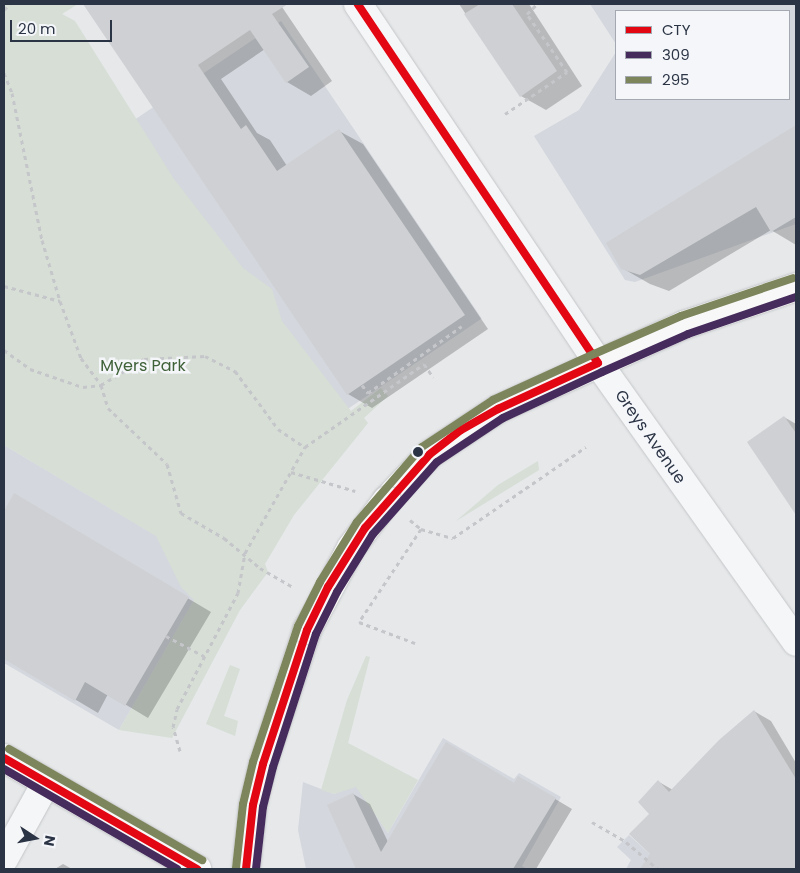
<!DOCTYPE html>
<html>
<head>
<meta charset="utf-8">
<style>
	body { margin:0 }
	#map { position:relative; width:800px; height:873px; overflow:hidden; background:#e6e8ea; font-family:Poppins,sans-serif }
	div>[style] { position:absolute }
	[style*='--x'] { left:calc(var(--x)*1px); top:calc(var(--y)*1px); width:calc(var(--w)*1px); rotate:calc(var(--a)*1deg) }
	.built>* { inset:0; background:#d4d7dd; transform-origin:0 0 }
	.green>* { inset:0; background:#d6ded6 }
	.shadow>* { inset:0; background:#0003 }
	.building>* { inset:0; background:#ced0d3 }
	.path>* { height:3px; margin-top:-1.5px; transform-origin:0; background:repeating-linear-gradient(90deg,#c5c6ca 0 4px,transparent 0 8px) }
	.roads { filter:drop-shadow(0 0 1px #c4c6c8) drop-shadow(0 0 1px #c4c6c8) }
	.minor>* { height:28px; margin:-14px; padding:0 14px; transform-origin:14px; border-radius:14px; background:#f5f6f7 }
	.tertiary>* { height:28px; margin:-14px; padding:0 14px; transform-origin:14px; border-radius:14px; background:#f5f6f7 }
	.secondary>* { height:28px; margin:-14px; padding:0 14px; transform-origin:14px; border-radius:14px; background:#f8f8f8 }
	.bridges { filter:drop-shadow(0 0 1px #c4c6c8) drop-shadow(0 0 1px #c4c6c8) }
	.secondary-bridge>* { height:28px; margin:-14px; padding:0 14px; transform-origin:14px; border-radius:14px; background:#f8f8f8 }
	.bus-1>* { height:8px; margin:-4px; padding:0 4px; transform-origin:4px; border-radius:4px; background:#e30613 }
	.bus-2>* { height:8px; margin:-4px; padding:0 4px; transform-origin:4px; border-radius:4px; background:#462c5c }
	.bus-3>* { height:8px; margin:-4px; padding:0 4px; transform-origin:4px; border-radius:4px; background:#7c855c }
	.dots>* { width:14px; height:14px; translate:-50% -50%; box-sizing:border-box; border:2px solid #f4f6f9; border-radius:50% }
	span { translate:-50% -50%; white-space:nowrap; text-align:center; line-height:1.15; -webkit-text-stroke:5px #f4f6f9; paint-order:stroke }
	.park-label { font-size:16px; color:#3f6138 }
	.street-label { font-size:16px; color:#2b3445 }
	.frame { position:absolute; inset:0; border:5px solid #2b3445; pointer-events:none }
	.legend { position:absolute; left:615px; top:10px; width:175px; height:90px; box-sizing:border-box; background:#f4f6f9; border:1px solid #a4a8b1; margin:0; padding:6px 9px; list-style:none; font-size:15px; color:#2b3445 }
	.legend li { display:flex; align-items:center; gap:10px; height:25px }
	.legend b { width:25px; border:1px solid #a4a8b1 }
	.north { position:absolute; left:10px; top:813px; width:50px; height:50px; -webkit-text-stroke:4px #f4f6f9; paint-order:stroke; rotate:101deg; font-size:14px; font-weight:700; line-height:20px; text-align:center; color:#2b3445 }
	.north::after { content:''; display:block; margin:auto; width:18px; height:22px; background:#2b3445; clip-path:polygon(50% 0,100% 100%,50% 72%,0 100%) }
	.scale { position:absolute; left:10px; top:20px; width:102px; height:22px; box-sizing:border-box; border:2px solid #2b3445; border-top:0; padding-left:6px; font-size:15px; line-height:18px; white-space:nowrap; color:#2b3445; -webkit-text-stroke:4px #f4f6f9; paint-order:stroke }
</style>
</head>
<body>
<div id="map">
	<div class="built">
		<i style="clip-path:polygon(590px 4px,796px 4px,796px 224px,635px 282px,625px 280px,534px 136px,579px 110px,616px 52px,616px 99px,789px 99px,789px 11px,616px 11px,616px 44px)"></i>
		<i style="left:281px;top:21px;width:359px;height:181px;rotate:56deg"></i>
		<i style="clip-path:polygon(4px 445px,212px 569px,119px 730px,4px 663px)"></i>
		<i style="clip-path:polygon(443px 738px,514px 779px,519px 773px,561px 797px,522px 866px,527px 869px,306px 869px,298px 830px,303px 782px,334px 794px,356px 786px,388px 833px)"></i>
		<i style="clip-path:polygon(629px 835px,666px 869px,626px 869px,631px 860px,617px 847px)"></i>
	</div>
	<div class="green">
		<i style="clip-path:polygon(4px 4px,78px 4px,62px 14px,75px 21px,174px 179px,243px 268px,272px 289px,282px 321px,351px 411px,381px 388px,388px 396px,364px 418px,368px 423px,294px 515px,265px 564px,268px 572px,240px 610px,172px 738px,119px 730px,194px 600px,181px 587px,156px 536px,4px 445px)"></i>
		<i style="clip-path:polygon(538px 461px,539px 470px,456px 521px,498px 485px)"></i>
		<i style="clip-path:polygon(366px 656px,370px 657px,348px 743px,418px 780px,388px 833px,356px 787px,334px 794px,321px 790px,347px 700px)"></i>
		<i style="clip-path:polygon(230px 665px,240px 669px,224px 716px,238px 721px,235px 736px,206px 724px)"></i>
	</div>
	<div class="shadow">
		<i style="clip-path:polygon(101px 4px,280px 4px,332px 81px,311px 96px,287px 82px,265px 49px,221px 79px,257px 133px,270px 140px,287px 166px,339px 131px,363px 144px,488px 329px,372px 408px,348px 394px,90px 11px)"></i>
		<i style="clip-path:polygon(459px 4px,529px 4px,582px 86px,546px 110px,521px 96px)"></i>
		<i style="clip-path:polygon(796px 126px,796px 245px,771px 230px,669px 291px,650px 284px,622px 268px,607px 243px)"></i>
		<i style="clip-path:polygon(784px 417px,796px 424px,796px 513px,749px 442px)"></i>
		<i style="clip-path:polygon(14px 495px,211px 612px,148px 718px,108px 694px,98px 713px,4px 657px,4px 513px)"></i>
		<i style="clip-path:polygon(754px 711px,771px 721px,796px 763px,796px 869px,642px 869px,651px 854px,651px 814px,659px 782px,673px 790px)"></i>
		<i style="clip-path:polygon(515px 784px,535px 787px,572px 809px,536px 869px,366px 869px,354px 862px,353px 794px,370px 804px,388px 842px)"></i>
		<i style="clip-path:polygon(63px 864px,72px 869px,55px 869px)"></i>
	</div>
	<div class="building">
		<i style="clip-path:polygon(83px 4px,288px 4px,272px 14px,309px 67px,286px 83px,250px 30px,198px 65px,241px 129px,246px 125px,277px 171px,339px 129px,465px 315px,347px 395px)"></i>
		<i style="clip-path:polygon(480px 4px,512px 4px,557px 71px,520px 97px,464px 14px)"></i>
		<i style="clip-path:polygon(796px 125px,796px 217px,771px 232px,756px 207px,640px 275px,621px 269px,606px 243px)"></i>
		<i style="clip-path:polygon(784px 416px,796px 433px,796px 515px,747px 442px)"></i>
		<i style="clip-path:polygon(14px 493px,189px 597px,125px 706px,85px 682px,75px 701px,4px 659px,4px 511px)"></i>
		<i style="clip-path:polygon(754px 710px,796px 779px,796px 869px,640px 869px,650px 854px,629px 834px,649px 814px,638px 802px,658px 780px,669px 792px,719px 740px)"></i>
		<i style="clip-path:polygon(446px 742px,514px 783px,518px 776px,556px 798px,513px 869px,356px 869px,327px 805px,353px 793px,381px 852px)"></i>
	</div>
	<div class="path">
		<i style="--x:4;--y:10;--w:8;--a:-45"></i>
		<i style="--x:4;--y:73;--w:22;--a:68"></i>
		<i style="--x:12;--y:93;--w:150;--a:78.5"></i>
		<i style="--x:42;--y:240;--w:64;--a:73.6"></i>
		<i style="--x:60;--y:301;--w:61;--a:69.8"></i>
		<i style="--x:81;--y:358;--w:34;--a:53"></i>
		<i style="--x:101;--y:385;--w:24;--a:73"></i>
		<i style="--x:108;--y:408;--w:81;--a:43.5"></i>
		<i style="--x:167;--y:464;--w:51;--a:74.1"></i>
		<i style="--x:181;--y:513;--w:50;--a:30.2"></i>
		<i style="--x:224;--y:538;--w:47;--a:39.8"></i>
		<i style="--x:260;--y:568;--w:38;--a:30"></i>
		<i style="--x:505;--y:114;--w:75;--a:-34.1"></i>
		<i style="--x:567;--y:72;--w:70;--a:-124.6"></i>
		<i style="--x:527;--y:14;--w:14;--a:-45"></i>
		<i style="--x:4;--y:286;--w:58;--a:15"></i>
		<i style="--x:4;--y:350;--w:32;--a:36"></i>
		<i style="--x:30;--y:369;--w:56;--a:18.8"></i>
		<i style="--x:83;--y:387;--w:18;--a:-6"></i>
		<i style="--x:101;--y:385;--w:50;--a:-31.2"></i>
		<i style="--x:144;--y:359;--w:61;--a:-2.8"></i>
		<i style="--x:205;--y:356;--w:34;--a:27"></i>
		<i style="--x:235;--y:371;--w:72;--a:53.4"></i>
		<i style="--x:278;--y:429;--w:32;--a:34"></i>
		<i style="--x:305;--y:447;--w:145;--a:-34.9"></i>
		<i style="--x:424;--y:364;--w:16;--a:55"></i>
		<i style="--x:362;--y:385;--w:10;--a:53"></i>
		<i style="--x:368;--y:393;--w:115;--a:-35.5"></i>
		<i style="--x:291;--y:472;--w:67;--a:16.5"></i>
		<i style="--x:410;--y:520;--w:14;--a:39"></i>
		<i style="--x:421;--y:529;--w:112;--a:123.7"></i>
		<i style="--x:359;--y:622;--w:60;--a:20.6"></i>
		<i style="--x:421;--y:529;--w:33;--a:16"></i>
		<i style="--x:453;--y:538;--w:161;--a:-34.4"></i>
		<i style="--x:166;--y:636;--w:43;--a:27.8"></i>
		<i style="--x:180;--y:751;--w:25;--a:-106"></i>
		<i style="--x:173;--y:727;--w:18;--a:-77"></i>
		<i style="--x:177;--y:709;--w:131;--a:-62.3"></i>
		<i style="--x:238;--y:593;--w:41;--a:-80.1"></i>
		<i style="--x:245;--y:553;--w:122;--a:-60.5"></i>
		<i style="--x:592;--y:822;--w:39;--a:30"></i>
		<i style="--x:626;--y:842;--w:42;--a:40.2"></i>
	</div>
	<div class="roads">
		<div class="minor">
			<i style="--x:598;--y:363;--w:342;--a:54.6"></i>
			<i style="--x:4;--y:859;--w:87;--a:-61.1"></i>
		</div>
		<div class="tertiary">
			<i style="--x:358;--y:4;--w:432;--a:56.2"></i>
		</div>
		<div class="secondary">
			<i style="--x:387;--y:500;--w:63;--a:-46.9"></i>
			<i style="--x:430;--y:454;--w:82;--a:-33.5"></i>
			<i style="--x:498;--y:409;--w:204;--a:-24.3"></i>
			<i style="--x:684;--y:325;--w:118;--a:-18.7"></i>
			<i style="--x:4;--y:758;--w:223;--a:29.9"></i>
			<i style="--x:246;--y:869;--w:64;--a:-83.8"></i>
			<i style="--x:253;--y:805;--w:42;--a:-76.3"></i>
			<i style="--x:263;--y:764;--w:141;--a:-71.8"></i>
		</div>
	</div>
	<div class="bridges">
		<div class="secondary-bridge">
			<i style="--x:307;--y:630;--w:93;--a:-61.8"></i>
			<i style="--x:351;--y:548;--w:60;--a:-53.1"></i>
		</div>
	</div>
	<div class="bus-1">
		<i style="--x:4;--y:758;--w:223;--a:29.9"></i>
		<i style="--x:246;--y:869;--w:64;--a:-83.8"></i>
		<i style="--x:253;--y:805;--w:42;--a:-76.3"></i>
		<i style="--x:263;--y:764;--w:141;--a:-71.8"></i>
		<i style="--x:307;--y:630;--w:48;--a:-64"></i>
		<i style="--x:328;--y:587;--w:70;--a:-57.9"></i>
		<i style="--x:365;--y:528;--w:98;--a:-48.7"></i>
		<i style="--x:430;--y:454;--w:39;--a:-38"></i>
		<i style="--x:461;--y:430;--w:43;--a:-29.6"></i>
		<i style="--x:498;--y:409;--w:110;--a:-24.7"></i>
		<i style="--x:598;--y:363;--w:432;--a:-123.8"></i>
	</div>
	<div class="bus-2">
		<i style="--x:4;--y:769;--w:200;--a:30"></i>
		<i style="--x:256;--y:869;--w:62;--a:-83.6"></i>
		<i style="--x:263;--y:807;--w:41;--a:-76"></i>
		<i style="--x:273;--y:767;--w:140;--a:-72.1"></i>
		<i style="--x:316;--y:634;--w:47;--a:-63.4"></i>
		<i style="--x:337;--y:592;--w:68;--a:-58.2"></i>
		<i style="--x:373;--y:534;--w:96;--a:-48.4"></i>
		<i style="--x:437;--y:462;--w:79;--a:-33.7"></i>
		<i style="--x:503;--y:418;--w:109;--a:-24.9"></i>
		<i style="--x:602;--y:372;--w:94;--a:-23.8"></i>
		<i style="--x:688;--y:334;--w:114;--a:-18.9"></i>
	</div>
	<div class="bus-3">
		<i style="--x:9;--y:749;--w:223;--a:29.9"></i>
		<i style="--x:236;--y:868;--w:64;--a:-83.8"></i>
		<i style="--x:243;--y:804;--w:43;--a:-76.6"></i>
		<i style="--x:253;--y:762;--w:143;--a:-71.7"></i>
		<i style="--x:298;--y:626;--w:49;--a:-63.4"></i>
		<i style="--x:320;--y:582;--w:70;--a:-58.3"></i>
		<i style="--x:357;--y:522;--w:99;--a:-49.1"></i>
		<i style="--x:422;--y:447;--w:85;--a:-33.5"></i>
		<i style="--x:493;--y:400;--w:111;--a:-24.5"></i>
		<i style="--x:594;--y:354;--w:95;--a:-23.6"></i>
		<i style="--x:681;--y:316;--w:118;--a:-18.7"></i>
	</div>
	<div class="dots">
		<i style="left:418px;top:452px;background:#2b3445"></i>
	</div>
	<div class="park-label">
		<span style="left:143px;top:366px">Myers Park</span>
	</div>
	<div class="street-label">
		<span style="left:650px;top:437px;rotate:55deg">Greys Avenue</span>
	</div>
	<div class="frame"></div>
	<ul class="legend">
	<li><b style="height:6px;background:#e30613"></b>CTY</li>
	<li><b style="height:6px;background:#462c5c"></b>309</li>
	<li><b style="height:6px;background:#7c855c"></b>295</li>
	</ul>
	<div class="north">N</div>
	<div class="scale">20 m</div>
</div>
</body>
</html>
